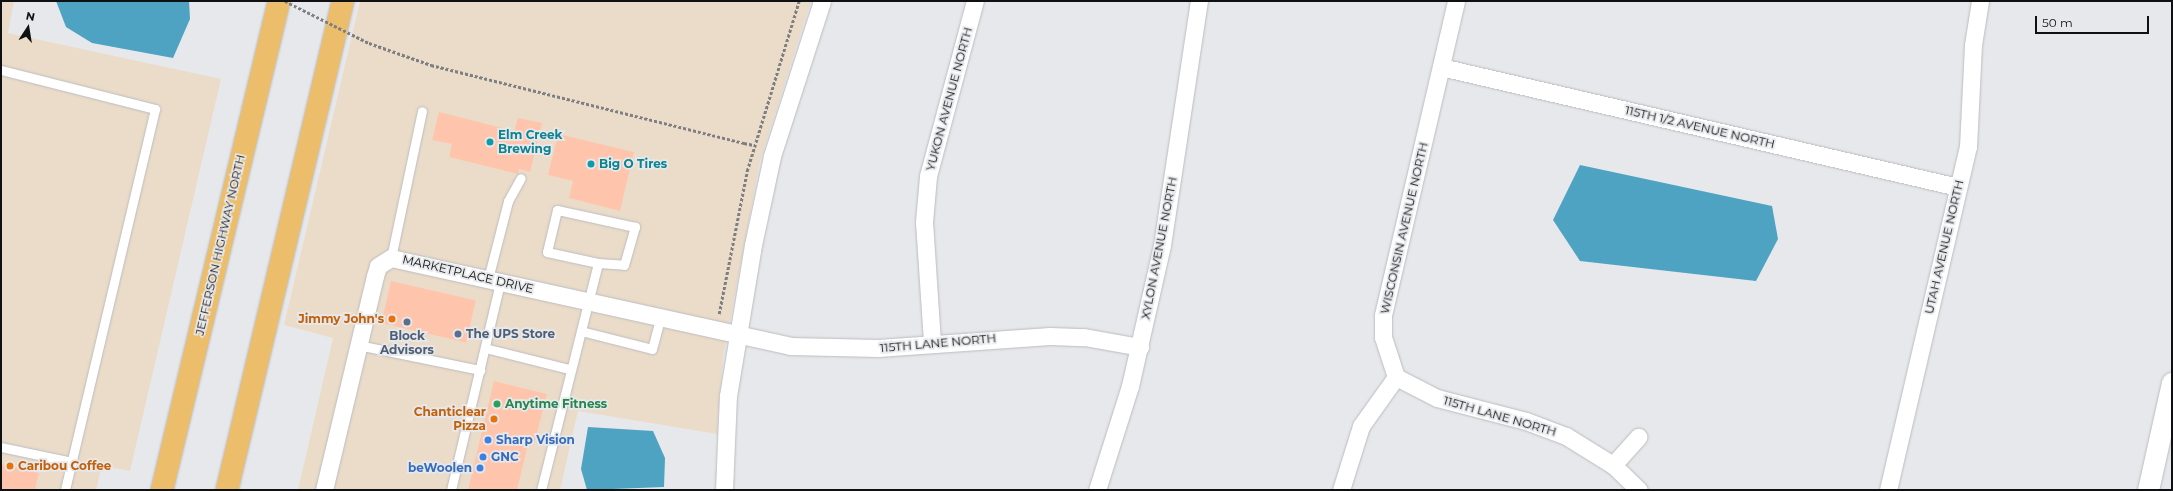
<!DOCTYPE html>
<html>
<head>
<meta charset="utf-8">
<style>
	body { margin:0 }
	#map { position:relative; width:2173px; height:491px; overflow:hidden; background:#e7e8eb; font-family:Montserrat,sans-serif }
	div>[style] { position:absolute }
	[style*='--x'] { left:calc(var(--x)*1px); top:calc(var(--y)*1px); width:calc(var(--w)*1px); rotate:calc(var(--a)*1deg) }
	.commercial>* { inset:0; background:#ebdcc9 }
	.water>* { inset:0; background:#4ea3c2 }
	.building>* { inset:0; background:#ffc5ac; transform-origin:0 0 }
	.path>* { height:2.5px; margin-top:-1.25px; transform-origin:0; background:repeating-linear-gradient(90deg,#7e7f81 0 3px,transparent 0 5px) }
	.roads { filter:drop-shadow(0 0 1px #bbbcbf) drop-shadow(0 0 1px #bbbcbf) }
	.service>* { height:9px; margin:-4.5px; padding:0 4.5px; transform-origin:4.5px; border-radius:4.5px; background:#fff }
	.minor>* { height:17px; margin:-8.5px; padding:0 8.5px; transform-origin:8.5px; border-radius:8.5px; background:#fff }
	.tertiary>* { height:21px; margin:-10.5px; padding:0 10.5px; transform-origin:10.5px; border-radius:10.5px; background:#fff }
	.trunk>* { height:22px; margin:-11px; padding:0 11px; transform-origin:11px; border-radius:11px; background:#ecbe6c }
	.path-bridge>* { height:2.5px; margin-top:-1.25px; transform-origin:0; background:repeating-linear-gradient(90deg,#7e7f81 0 3px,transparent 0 5px) }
	.dots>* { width:11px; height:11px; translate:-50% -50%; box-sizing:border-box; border:2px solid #e7e8eb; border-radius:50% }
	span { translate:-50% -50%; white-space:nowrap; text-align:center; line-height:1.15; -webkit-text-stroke:3.5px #e7e8eb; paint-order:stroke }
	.street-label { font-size:12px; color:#0f1011 }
	.culture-label { font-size:12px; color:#0d838f; font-weight:700 }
	.left { translate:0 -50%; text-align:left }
	.food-label { font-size:12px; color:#c56008; font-weight:700 }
	.right { translate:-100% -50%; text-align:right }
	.service-label { font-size:12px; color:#4e5e75; font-weight:700 }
	.leisure-label { font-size:12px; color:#27864d; font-weight:700 }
	.shop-label { font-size:12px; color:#366cbe; font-weight:700 }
	.frame { position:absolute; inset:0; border:2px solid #0f1011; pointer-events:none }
	.north { position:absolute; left:8px; top:8px; width:40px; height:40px; -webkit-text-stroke:3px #e7e8eb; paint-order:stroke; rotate:12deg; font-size:11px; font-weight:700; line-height:16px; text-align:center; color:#0f1011 }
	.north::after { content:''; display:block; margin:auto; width:14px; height:18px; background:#0f1011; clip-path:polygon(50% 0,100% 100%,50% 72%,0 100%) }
	.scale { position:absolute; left:2035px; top:16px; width:114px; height:18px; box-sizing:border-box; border:2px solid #0f1011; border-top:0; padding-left:5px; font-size:12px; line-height:14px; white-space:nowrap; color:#0f1011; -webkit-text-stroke:3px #e7e8eb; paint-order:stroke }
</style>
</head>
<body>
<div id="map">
	<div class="commercial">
		<i style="clip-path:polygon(1px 1px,14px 1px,8px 33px,221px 79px,130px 471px,102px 466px,96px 490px,1px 490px)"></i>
		<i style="clip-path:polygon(360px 1px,811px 1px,760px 161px,723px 358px,717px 434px,578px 411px,560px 490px,298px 490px,333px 338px,284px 325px)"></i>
	</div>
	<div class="water">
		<i style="clip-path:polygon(56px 1px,189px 1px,190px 19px,173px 58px,92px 43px,66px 27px)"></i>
		<i style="clip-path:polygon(1580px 165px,1772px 206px,1778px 239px,1756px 281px,1580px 261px,1553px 220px)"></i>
		<i style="clip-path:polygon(588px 427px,653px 431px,665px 458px,664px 487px,587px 490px,581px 469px)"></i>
	</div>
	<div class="building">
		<i style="clip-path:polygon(439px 112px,514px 131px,518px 118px,542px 123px,530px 172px,519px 169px,518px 174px,449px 157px,452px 144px,432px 140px)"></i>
		<i style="clip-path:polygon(558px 134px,634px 152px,620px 211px,569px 198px,573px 181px,548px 175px)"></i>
		<i style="left:391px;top:281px;width:87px;height:43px;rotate:13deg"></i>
		<i style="clip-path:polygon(494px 381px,547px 394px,535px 441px,529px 440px,517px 490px,468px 490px)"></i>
		<i style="clip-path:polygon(1px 464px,39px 473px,35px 490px,1px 490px)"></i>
	</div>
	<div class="path">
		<i style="--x:744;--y:143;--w:10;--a:11"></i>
		<i style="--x:719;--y:314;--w:146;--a:-78.9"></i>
		<i style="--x:747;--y:171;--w:178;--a:-73"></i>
	</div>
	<div class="roads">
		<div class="service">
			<i style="--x:1;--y:70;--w:159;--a:14.2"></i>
			<i style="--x:155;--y:109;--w:391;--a:103.3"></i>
			<i style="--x:391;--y:258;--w:150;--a:-78.1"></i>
			<i style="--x:488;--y:279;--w:81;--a:-75.6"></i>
			<i style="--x:508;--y:201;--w:26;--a:-61"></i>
			<i style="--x:581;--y:331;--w:73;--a:14.2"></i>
			<i style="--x:652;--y:349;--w:31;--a:-75"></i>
			<i style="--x:358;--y:345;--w:125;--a:11.6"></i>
			<i style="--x:485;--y:348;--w:87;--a:14"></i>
			<i style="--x:1;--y:447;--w:73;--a:11.9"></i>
			<i style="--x:451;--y:490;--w:214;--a:-76.7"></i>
			<i style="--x:541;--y:490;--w:234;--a:-75.9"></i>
			<i style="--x:598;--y:263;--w:26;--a:4"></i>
			<i style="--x:624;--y:265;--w:40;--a:-74"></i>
			<i style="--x:635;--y:227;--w:80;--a:-167.7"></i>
			<i style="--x:557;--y:210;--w:43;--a:103.4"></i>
			<i style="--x:547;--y:252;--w:52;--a:12.2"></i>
		</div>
		<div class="minor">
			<i style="--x:1441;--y:67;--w:531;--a:13.07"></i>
			<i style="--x:932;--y:342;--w:120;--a:-93.8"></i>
			<i style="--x:924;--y:222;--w:46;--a:-85"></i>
			<i style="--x:928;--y:176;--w:181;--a:-75"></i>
			<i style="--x:1396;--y:377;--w:42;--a:-108"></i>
			<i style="--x:1383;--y:337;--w:22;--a:-90"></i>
			<i style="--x:1383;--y:315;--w:322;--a:-76.9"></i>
			<i style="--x:1396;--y:377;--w:46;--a:27.1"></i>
			<i style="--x:1437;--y:398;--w:92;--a:14.5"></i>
			<i style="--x:1526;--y:421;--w:43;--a:20.6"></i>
			<i style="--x:1566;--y:436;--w:55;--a:31.7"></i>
			<i style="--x:1613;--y:465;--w:36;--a:44"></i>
			<i style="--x:1613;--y:465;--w:38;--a:-48"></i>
			<i style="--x:324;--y:490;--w:220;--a:-76.6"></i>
			<i style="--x:375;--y:276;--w:10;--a:-73"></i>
			<i style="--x:378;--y:266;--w:15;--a:-32"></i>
			<i style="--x:391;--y:258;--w:409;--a:12.4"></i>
			<i style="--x:790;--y:346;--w:88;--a:1.3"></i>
			<i style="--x:878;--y:348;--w:172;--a:-4"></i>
			<i style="--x:1050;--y:336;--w:34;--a:2"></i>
			<i style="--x:1084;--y:337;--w:57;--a:10.1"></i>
			<i style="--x:724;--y:490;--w:94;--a:-87.6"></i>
			<i style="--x:728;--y:396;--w:153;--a:-80.6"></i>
			<i style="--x:753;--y:245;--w:91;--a:-77.9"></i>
			<i style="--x:772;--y:156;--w:163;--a:-72.1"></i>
			<i style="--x:1097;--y:490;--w:109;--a:-72.4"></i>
			<i style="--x:1130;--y:386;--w:145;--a:-77.2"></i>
			<i style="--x:1162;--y:245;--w:247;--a:-81.4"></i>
			<i style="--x:1341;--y:490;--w:67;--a:-72.6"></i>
			<i style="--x:1361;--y:426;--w:60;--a:-54.5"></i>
			<i style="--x:1888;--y:490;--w:352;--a:-76.9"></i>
			<i style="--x:1968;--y:147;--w:102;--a:-87.2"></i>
			<i style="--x:1973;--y:45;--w:45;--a:-81"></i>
		</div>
		<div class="tertiary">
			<i style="--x:2148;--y:490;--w:110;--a:-77.4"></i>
		</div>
		<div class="trunk">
			<i style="--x:162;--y:490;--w:503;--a:-76.54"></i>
			<i style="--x:227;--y:490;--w:503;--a:-76.66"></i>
		</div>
	</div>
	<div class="path-bridge">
		<i style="--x:285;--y:1;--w:94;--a:26.6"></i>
		<i style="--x:369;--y:43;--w:66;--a:19.5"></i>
		<i style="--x:431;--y:65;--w:323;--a:14"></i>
	</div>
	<div class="dots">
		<i style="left:490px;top:142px;background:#0f9aa8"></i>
		<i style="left:591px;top:164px;background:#0f9aa8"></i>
		<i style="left:392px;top:319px;background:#e8710a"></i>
		<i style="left:407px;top:322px;background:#5c6f8a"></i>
		<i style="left:458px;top:334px;background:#5c6f8a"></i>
		<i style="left:497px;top:404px;background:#2e9e5b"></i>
		<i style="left:494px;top:419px;background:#e8710a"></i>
		<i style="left:488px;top:440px;background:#3f7fe0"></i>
		<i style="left:483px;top:457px;background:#3f7fe0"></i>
		<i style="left:10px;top:466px;background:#e8710a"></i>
		<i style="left:480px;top:468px;background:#3f7fe0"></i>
	</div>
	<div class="street-label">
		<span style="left:949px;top:99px;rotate:-75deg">YUKON AVENUE NORTH</span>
		<span style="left:1700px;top:127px;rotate:13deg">115TH 1/2 AVENUE NORTH</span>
		<span style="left:1404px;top:228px;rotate:-77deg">WISCONSIN AVENUE NORTH</span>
		<span style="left:220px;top:245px;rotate:-77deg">JEFFERSON HIGHWAY NORTH</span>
		<span style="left:1944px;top:247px;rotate:-77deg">UTAH AVENUE NORTH</span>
		<span style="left:1159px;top:248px;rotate:-79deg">XYLON AVENUE NORTH</span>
		<span style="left:468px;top:274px;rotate:13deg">MARKETPLACE DRIVE</span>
		<span style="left:938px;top:343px;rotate:-5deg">115TH LANE NORTH</span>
		<span style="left:1500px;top:416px;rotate:16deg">115TH LANE NORTH</span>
	</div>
	<div class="culture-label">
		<span class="left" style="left:498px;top:142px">Elm Creek<br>Brewing</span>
		<span class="left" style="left:599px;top:164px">Big O Tires</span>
	</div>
	<div class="food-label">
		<span class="right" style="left:384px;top:319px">Jimmy John's</span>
		<span class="right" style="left:486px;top:419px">Chanticlear<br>Pizza</span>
		<span class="left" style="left:18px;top:466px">Caribou Coffee</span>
	</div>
	<div class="service-label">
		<span class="left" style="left:466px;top:334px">The UPS Store</span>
		<span style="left:407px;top:343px">Block<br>Advisors</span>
	</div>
	<div class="leisure-label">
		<span class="left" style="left:505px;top:404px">Anytime Fitness</span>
	</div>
	<div class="shop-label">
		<span class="left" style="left:496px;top:440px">Sharp Vision</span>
		<span class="left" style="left:491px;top:457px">GNC</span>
		<span class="right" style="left:472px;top:468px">beWoolen</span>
	</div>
	<div class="frame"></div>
	<div class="north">N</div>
	<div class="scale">50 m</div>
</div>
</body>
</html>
